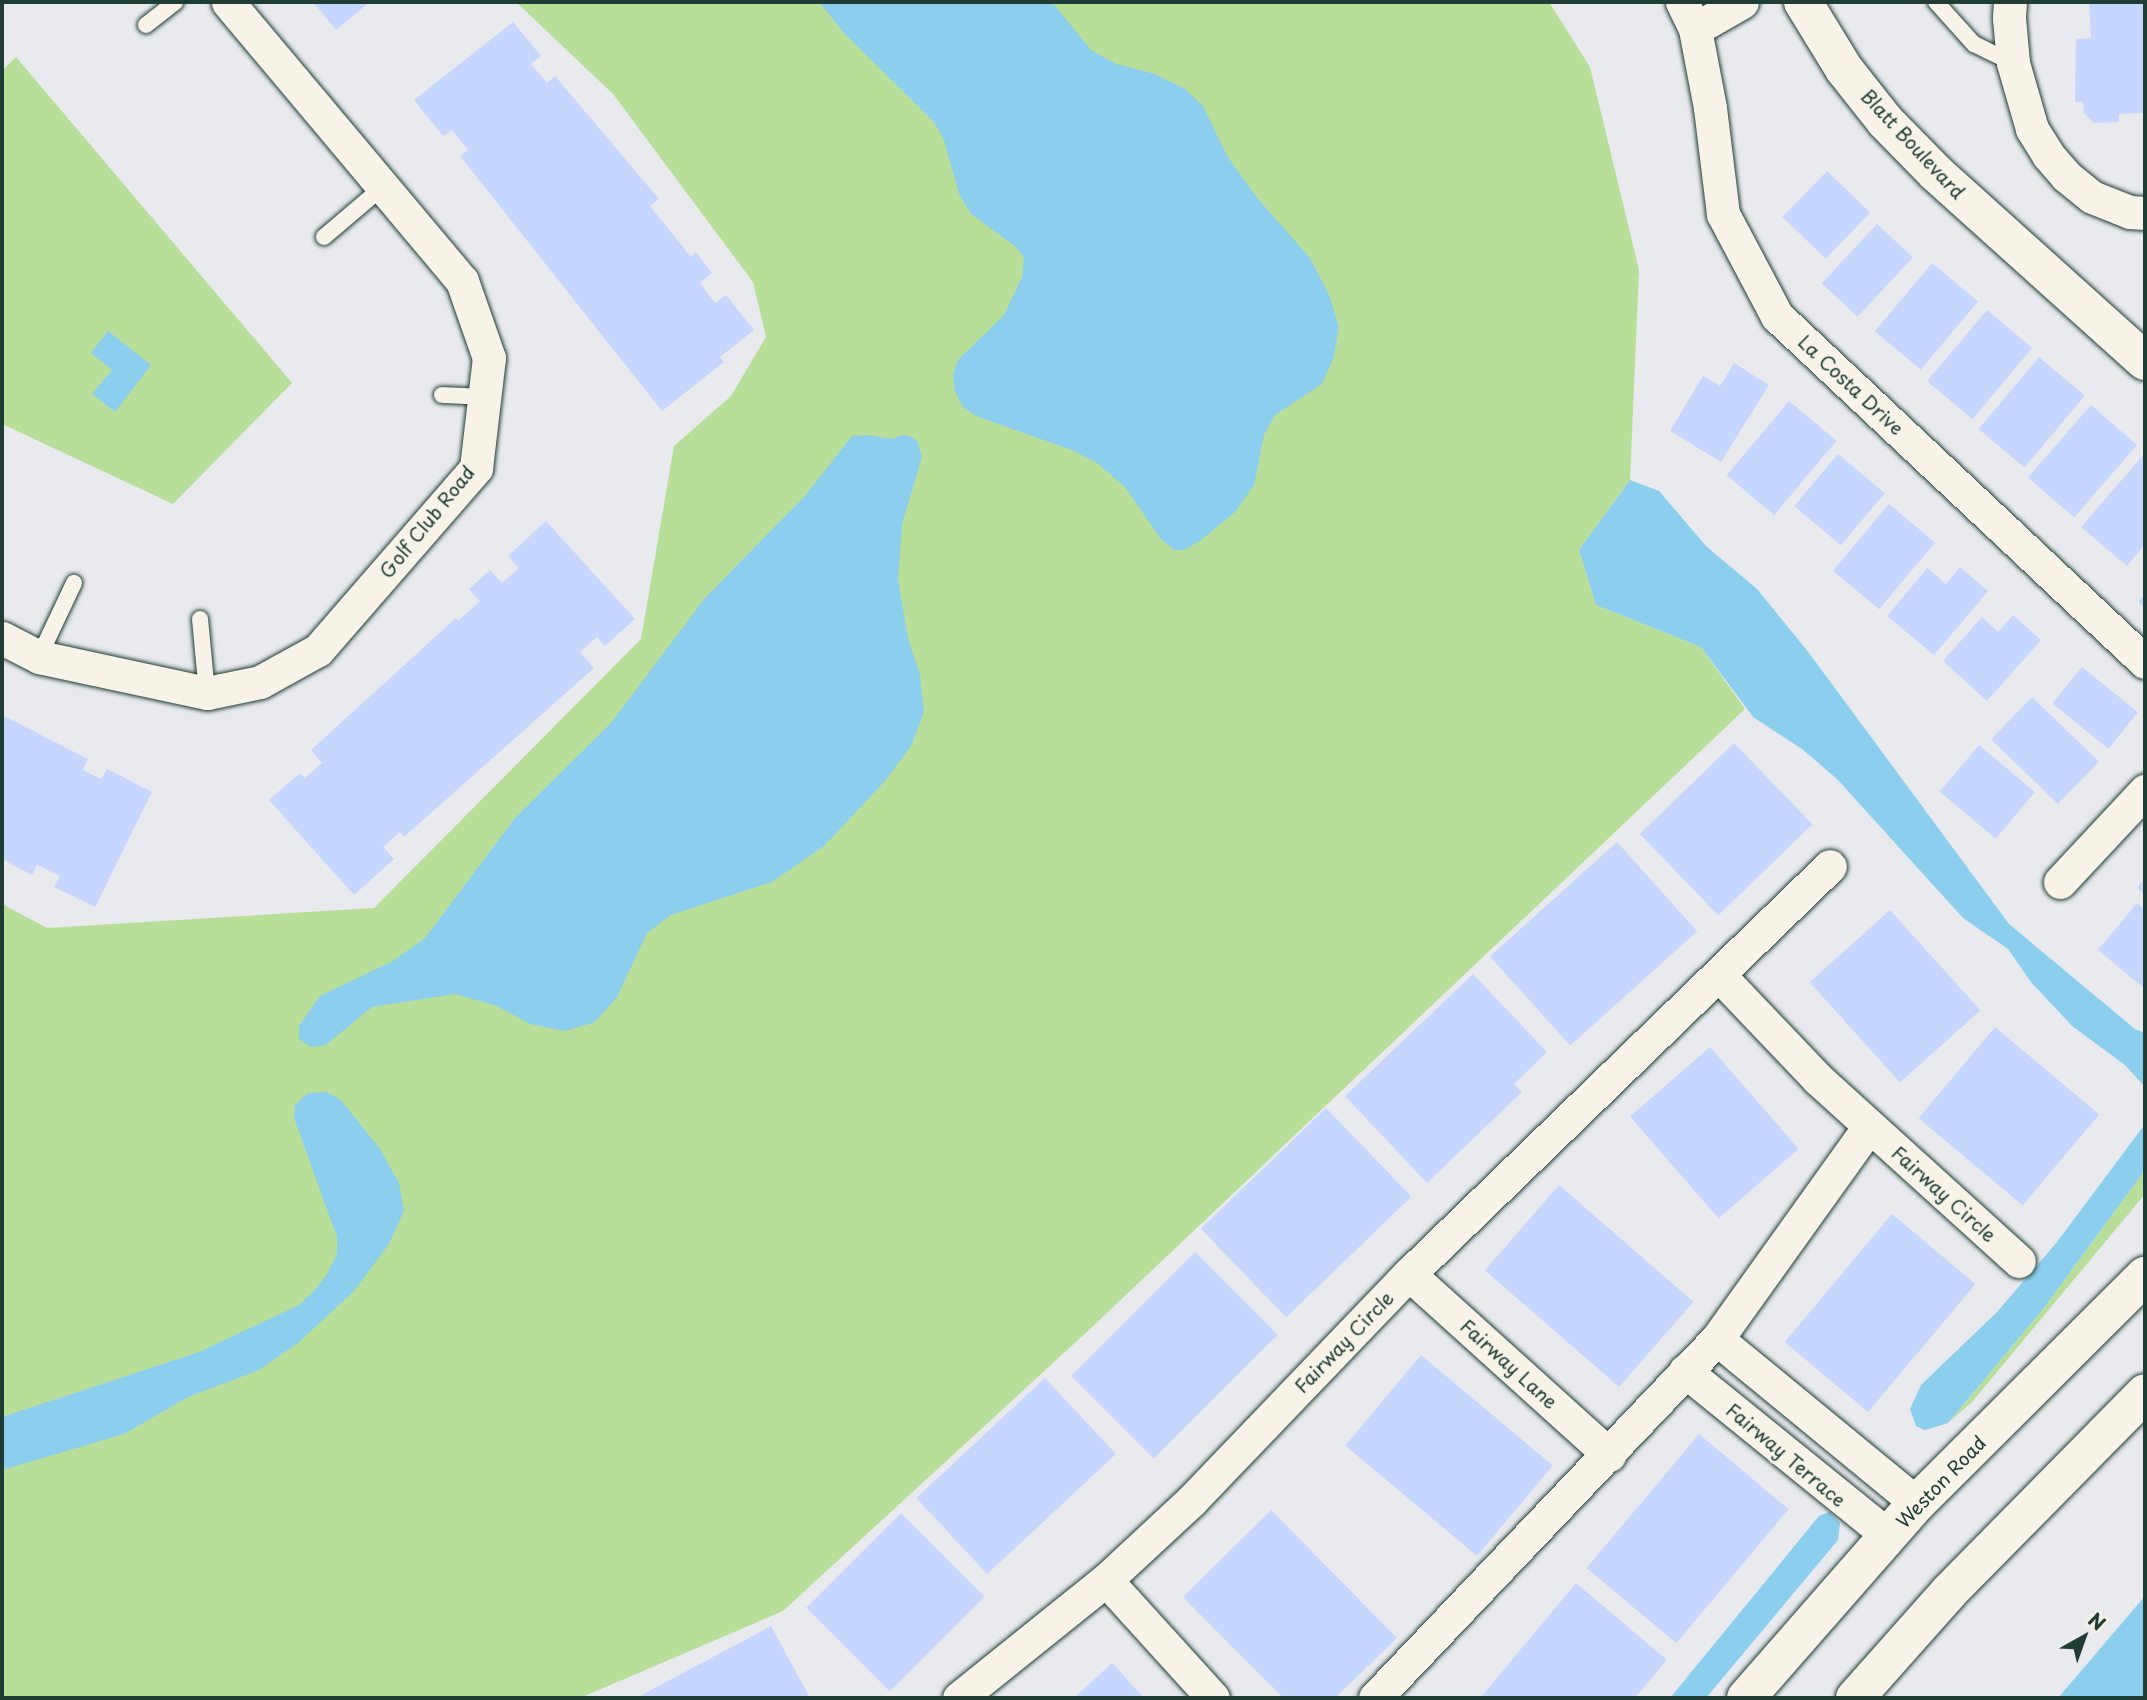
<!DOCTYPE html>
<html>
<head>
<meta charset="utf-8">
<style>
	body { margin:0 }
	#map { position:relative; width:2147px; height:1700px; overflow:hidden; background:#e8eaee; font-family:"Playpen Sans",sans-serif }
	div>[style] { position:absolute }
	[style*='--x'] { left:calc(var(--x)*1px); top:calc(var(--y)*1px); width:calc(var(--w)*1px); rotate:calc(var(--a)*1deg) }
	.green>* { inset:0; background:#b9de99 }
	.water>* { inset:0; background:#8bceed }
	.building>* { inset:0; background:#c6d6fc; transform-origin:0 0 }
	.roads { filter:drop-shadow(0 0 2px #1f3d34) drop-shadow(0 0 2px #1f3d34) }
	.lane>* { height:16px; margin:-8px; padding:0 8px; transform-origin:8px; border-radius:8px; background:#f7f3e8 }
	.street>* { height:33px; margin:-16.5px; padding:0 16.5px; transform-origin:16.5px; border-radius:16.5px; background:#f7f3e8 }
	.secondary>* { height:38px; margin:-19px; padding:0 19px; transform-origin:19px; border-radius:19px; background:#f7f3e8 }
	span { translate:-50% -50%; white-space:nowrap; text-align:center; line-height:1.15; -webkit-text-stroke:6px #f7f3e8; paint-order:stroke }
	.street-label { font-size:19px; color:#1f3d34 }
	.frame { position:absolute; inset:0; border:4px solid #1f3d34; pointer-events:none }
	.north { position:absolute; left:2049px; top:1602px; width:70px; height:70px; -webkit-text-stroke:5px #f7f3e8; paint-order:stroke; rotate:40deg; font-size:19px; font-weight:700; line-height:28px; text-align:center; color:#1f3d34 }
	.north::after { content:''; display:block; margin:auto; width:24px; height:32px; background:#1f3d34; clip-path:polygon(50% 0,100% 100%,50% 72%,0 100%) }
</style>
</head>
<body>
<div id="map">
	<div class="green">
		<i style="clip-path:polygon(516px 2px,1549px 2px,1590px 67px,1639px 270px,1630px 480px,1579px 550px,1596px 605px,1701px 647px,1745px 709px,1090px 1329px,783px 1611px,580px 1698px,2px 1698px,2px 904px,47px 928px,374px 908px,641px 639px,674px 446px,731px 396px,766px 337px,753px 282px,613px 94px)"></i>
		<i style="clip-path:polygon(16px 57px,292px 383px,173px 504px,2px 424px,2px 71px)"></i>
		<i style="clip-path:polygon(2145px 1170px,2145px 1194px,1972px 1402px,1948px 1423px,2043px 1309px)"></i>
	</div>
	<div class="water">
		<i style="clip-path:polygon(819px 2px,1052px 2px,1091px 50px,1116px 64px,1155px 74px,1185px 89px,1203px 106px,1227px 156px,1258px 199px,1310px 258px,1330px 297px,1339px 328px,1333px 359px,1322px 384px,1275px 415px,1264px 435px,1254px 485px,1235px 512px,1200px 541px,1184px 550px,1174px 550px,1160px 538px,1125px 487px,1097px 463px,1072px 450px,976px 416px,963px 407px,955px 392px,953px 375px,958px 360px,1004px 315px,1022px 277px,1024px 258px,1016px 247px,971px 214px,959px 194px,944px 140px,934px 122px,845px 34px)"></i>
		<i style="clip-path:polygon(108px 331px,151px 365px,115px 412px,92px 394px,112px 370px,91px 353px)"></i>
		<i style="clip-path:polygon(867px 435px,893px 439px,902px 435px,910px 436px,917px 441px,922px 457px,902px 524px,898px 580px,908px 638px,920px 675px,924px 712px,911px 746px,885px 781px,824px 846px,772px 882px,671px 915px,647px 933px,617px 997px,595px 1022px,565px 1031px,530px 1024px,497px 1006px,455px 994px,372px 1007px,326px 1045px,311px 1047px,299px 1039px,299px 1026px,320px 996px,393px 961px,425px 938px,515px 818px,611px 723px,705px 598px,804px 497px,852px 436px)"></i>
		<i style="clip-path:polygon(1630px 480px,1659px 491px,1706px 546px,1757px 589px,1809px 653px,2009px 924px,2135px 1029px,2145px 1033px,2145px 1087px,2125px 1065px,2072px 1026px,2031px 982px,2008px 949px,1963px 918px,1837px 779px,1802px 749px,1753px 717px,1701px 647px,1596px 605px,1579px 550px)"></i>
		<i style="clip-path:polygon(327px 1092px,341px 1100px,380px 1149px,399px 1183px,404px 1211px,389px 1244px,354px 1291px,298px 1343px,259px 1370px,188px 1397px,124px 1434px,2px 1470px,2px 1417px,199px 1352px,299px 1305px,314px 1291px,327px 1274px,337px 1254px,337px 1237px,294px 1118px,295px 1105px,308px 1093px)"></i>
		<i style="clip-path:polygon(2145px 1124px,2145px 1170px,2043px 1309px,1948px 1423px,1925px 1430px,1916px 1426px,1910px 1409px,1921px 1385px,1997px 1312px,2057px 1242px)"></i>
		<i style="clip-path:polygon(1829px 1512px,1840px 1523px,1838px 1540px,1706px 1698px,1670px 1698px,1819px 1516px)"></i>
		<i style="clip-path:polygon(2145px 1596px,2145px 1698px,2058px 1698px)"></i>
	</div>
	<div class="building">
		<i style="clip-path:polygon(313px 2px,370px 2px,336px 30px)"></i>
		<i style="clip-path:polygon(2089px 2px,2145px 2px,2145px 113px,2119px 114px,2119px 122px,2094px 123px,2084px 113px,2083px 102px,2075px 102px,2076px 39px,2091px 38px)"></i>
		<i style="clip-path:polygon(513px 22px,541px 56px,531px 64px,547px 83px,555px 76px,659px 199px,650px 206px,691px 257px,696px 252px,712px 273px,700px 283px,715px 303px,726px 295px,754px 330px,720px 357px,724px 362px,662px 411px,460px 156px,468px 150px,452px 130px,443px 136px,414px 100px)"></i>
		<i style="left:1827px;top:171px;width:60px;height:64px;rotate:44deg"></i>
		<i style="left:1877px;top:224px;width:49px;height:81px;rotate:43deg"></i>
		<i style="left:1932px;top:263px;width:60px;height:89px;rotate:40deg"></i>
		<i style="left:1987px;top:310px;width:59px;height:93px;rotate:40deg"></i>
		<i style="left:2039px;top:357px;width:60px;height:94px;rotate:40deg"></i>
		<i style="clip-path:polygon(1734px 363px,1769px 385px,1721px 462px,1670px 431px,1703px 376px,1720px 386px)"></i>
		<i style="left:1789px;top:401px;width:62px;height:97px;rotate:40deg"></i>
		<i style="left:2091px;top:405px;width:61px;height:96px;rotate:41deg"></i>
		<i style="clip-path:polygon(2145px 453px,2145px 544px,2127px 566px,2081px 527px)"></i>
		<i style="left:1838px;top:454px;width:61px;height:68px;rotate:40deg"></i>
		<i style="left:1889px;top:504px;width:60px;height:87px;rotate:40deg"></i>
		<i style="clip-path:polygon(546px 521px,635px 619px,605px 646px,597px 637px,580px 652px,594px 668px,404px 837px,400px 832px,383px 847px,394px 859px,354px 895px,269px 800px,300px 773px,305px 778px,322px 763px,311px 750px,456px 618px,458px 621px,480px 601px,469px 589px,490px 570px,502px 583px,519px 568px,508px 556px)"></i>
		<i style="clip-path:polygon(1960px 567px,1988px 591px,1934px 655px,1887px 616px,1927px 568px,1946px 584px)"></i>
		<i style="clip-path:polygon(2145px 594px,2145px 608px,2138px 602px)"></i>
		<i style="clip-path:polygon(2013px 615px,2041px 640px,1987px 701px,1943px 661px,1982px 617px,1998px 632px)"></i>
		<i style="left:2082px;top:667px;width:72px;height:47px;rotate:39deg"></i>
		<i style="left:2032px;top:697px;width:93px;height:59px;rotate:44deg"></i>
		<i style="clip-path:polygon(2px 715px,88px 759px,83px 770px,101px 779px,107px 769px,152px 792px,95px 907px,54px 887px,60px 876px,37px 865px,32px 875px,2px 859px)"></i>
		<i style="left:1734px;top:743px;width:113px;height:131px;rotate:46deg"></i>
		<i style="left:1979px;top:745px;width:73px;height:61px;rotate:40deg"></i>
		<i style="left:1617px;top:842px;width:120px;height:171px;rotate:48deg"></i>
		<i style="clip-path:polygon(2145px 878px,2145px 895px,2137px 888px)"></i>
		<i style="clip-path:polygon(2137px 903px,2145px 910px,2145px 989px,2098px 950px)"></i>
		<i style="left:1890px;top:910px;width:135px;height:108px;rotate:48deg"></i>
		<i style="clip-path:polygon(1473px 974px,1547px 1052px,1514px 1084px,1522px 1092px,1427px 1183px,1345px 1096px)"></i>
		<i style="left:1995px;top:1027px;width:136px;height:119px;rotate:40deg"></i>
		<i style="left:1710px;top:1047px;width:135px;height:106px;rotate:49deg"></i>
		<i style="left:1326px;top:1108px;width:123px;height:174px;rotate:46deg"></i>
		<i style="left:1559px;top:1185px;width:178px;height:113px;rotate:41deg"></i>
		<i style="left:1892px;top:1214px;width:109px;height:167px;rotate:40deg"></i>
		<i style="left:1195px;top:1252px;width:117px;height:175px;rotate:45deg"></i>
		<i style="left:1421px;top:1355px;width:172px;height:118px;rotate:40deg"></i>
		<i style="left:1045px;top:1378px;width:104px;height:176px;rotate:47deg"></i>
		<i style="left:1699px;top:1434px;width:117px;height:175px;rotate:40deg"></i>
		<i style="clip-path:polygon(1271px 1510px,1397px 1638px,1335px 1698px,1283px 1698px,1183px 1597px)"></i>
		<i style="left:901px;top:1513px;width:118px;height:134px;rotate:45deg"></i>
		<i style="clip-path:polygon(1576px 1583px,1667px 1660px,1635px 1698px,1480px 1698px)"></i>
		<i style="clip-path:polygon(771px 1626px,810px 1698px,636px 1698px)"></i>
		<i style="clip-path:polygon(1112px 1663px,1144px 1698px,1074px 1698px)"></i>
	</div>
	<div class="roads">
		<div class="lane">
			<i style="--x:1936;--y:2;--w:57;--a:47.9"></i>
			<i style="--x:1974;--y:44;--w:43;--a:26"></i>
			<i style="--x:146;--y:25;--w:37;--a:-38"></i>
			<i style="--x:324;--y:237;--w:79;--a:-40.4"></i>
			<i style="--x:442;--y:395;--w:42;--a:2.7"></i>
			<i style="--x:200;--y:619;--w:74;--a:84.6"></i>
			<i style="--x:39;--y:657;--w:82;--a:-64.7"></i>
		</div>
		<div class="street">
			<i style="--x:1682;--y:2;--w:30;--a:64"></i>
			<i style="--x:1695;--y:29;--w:80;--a:79.2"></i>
			<i style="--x:1710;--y:108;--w:107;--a:83"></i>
			<i style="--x:1723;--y:214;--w:115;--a:62.1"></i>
			<i style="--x:1777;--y:316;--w:505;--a:43.24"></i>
			<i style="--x:2010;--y:2;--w:16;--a:94"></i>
			<i style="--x:2009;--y:18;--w:45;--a:84.9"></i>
			<i style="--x:2013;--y:63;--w:69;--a:73.9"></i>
			<i style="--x:2032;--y:129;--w:31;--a:58"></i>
			<i style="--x:2048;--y:155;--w:28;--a:49"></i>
			<i style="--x:2066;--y:176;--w:33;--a:39"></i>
			<i style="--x:2092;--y:197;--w:41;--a:21.5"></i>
			<i style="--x:2130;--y:212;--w:15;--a:4"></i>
			<i style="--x:1695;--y:29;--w:54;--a:-29.9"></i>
			<i style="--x:2;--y:638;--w:42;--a:27.2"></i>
			<i style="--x:39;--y:657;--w:172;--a:12.1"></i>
			<i style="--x:207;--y:693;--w:54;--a:-11.7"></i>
			<i style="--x:260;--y:682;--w:66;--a:-28.9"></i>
			<i style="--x:318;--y:650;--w:241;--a:-49"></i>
			<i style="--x:476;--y:468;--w:111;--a:-83.3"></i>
			<i style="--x:489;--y:358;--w:82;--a:-109.3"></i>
			<i style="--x:462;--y:281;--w:364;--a:-130"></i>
			<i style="--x:2060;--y:882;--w:125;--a:-47"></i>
			<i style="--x:1720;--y:976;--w:142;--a:46.4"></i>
			<i style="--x:1818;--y:1079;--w:271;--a:42.2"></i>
			<i style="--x:1409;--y:1274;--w:270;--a:42.1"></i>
			<i style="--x:1717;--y:1339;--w:259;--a:39.4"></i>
			<i style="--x:1685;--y:1371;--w:262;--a:39"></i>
			<i style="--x:1106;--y:1580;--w:159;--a:47.8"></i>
			<i style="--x:959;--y:1698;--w:189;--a:-38.8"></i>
			<i style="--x:1106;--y:1580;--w:117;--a:-42.9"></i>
			<i style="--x:1192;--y:1500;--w:313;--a:-46.2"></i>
			<i style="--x:1409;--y:1274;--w:586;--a:-44.1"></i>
			<i style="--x:1375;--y:1698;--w:496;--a:-46.4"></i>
			<i style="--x:1717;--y:1339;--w:261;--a:-54.4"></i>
		</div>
		<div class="secondary">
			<i style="--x:1803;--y:2;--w:79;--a:58.5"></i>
			<i style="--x:1844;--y:69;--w:66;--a:51.7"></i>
			<i style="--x:1885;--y:121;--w:73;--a:45.6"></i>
			<i style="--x:1936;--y:173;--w:281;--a:42"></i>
			<i style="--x:1746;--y:1698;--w:259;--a:-48.8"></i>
			<i style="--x:1917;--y:1503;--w:322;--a:-44.9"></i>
			<i style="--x:1855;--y:1698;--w:142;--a:-48.4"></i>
			<i style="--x:1949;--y:1592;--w:279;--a:-45.4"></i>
		</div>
	</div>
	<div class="street-label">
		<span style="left:1913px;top:144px;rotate:47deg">Blatt Boulevard</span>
		<span style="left:1851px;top:385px;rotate:43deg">La Costa Drive</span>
		<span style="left:427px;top:522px;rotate:-51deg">Golf Club Road</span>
		<span style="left:1944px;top:1194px;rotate:42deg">Fairway Circle</span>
		<span style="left:1344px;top:1342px;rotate:-46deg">Fairway Circle</span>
		<span style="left:1509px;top:1364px;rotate:42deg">Fairway Lane</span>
		<span style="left:1786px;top:1455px;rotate:40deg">Fairway Terrace</span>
		<span style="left:1941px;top:1482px;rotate:-46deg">Weston Road</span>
	</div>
	<div class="frame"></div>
	<div class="north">N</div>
</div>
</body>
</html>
